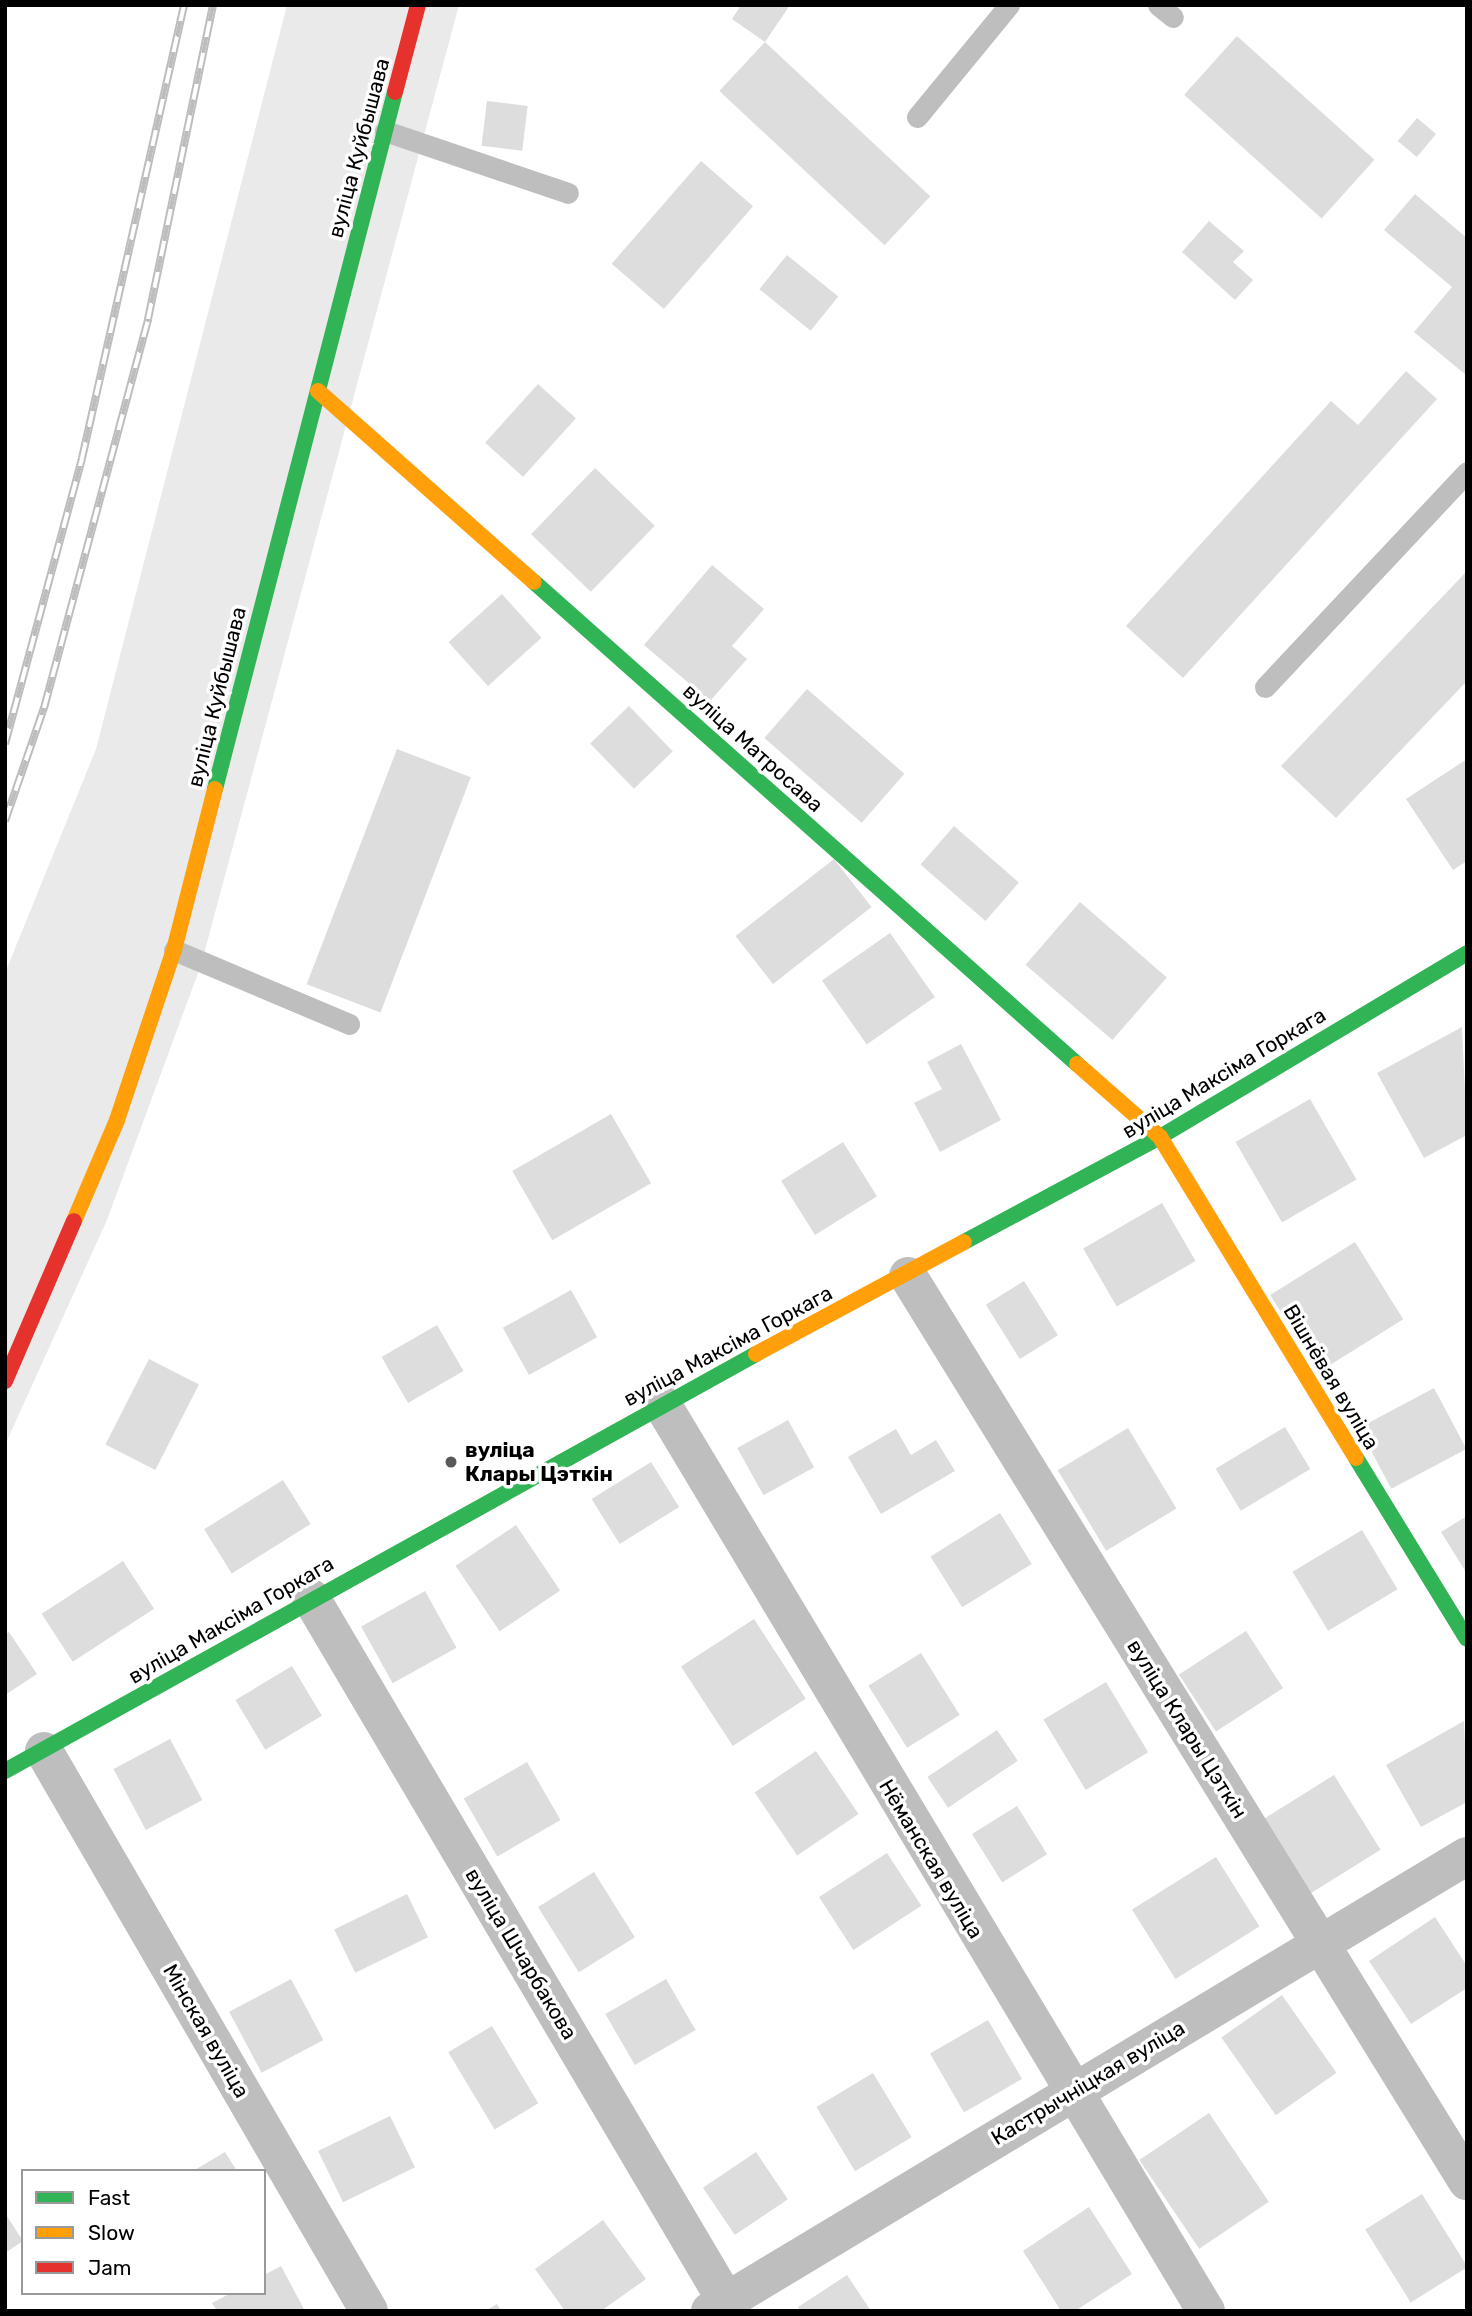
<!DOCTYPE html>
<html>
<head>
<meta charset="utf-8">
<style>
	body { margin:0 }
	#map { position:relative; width:1472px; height:2316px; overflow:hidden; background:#fff; font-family:Rubik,sans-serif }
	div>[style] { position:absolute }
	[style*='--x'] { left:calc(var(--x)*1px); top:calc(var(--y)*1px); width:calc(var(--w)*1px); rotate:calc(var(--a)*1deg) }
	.green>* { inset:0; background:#eaeaea }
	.building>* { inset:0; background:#ddd; transform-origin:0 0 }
	.lane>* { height:21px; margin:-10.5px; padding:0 10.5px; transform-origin:10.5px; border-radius:10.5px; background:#bebebe }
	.street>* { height:38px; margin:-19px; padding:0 19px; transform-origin:19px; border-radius:19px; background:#bebebe }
	.fast>* { height:16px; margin:-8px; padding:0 8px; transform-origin:8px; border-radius:8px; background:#30b455 }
	.slow>* { height:16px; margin:-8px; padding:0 8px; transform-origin:8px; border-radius:8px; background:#ff9f0a }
	.jam>* { height:16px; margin:-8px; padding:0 8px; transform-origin:8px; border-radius:8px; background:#e5322d }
	.rail>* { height:8px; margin-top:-4px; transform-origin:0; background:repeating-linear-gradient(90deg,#fff 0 16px,#bdbdbd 0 32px); box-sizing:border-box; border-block:2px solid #bdbdbd }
	.dots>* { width:19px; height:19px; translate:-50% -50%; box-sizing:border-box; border:4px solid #fff; border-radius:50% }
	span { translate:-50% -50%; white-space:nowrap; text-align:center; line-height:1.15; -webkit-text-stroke:7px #fff; paint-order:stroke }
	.street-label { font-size:21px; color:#000 }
	.poi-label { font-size:21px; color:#000; font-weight:700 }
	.left { translate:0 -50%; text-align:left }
	.frame { position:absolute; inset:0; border:7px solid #000; pointer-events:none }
	.legend { position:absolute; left:21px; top:2169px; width:245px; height:126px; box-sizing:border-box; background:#fff; border:2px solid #999; margin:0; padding:9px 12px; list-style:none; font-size:21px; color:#000 }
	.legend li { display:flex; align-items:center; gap:14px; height:35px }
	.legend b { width:35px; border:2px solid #999 }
</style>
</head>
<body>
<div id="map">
	<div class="green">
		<i style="clip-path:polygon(287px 5px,459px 5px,201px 965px,107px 1220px,5px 1445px,5px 973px,96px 749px)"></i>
	</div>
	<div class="building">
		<i style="clip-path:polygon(741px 5px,790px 5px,765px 42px,732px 19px)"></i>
		<i style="left:1237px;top:36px;width:185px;height:79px;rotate:42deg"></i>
		<i style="left:765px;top:42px;width:226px;height:67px;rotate:43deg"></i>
		<i style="left:487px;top:101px;width:41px;height:45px;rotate:7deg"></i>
		<i style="left:1417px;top:118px;width:25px;height:30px;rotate:40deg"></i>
		<i style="left:701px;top:161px;width:69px;height:136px;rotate:41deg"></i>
		<i style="clip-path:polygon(1415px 194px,1467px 238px,1466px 375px,1414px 332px,1452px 287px,1384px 230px)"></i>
		<i style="clip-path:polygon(1209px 221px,1244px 251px,1233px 262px,1253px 280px,1235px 300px,1182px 252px)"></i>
		<i style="left:787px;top:255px;width:66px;height:44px;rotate:39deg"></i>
		<i style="clip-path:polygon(1406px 371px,1437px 399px,1183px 678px,1126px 626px,1331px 401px,1358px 425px)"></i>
		<i style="left:538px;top:384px;width:51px;height:79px;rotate:42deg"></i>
		<i style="left:595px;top:468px;width:83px;height:92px;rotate:44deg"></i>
		<i style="clip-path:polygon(712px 565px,764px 609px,732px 646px,747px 659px,710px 701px,644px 645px)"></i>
		<i style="clip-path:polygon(1467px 571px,1467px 681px,1336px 818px,1281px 766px)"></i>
		<i style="left:502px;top:594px;width:59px;height:72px;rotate:48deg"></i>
		<i style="left:807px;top:689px;width:129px;height:65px;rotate:41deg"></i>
		<i style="left:629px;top:706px;width:63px;height:54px;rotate:46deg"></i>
		<i style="left:397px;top:749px;width:79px;height:252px;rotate:21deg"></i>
		<i style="clip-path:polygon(1467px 759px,1467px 861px,1453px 870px,1406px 799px)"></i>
		<i style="left:954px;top:826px;width:86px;height:51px;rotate:41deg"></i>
		<i style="left:834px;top:859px;width:61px;height:125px;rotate:52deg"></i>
		<i style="left:1080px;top:902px;width:115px;height:83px;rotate:41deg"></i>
		<i style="left:890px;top:933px;width:78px;height:83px;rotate:55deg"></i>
		<i style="clip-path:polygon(1462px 1027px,1467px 1135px,1424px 1158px,1377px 1073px)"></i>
		<i style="clip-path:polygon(961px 1044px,1001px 1120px,940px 1152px,914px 1103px,942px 1089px,927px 1062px)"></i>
		<i style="left:1310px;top:1099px;width:93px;height:86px;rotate:60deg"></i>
		<i style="left:611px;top:1114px;width:80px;height:114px;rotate:60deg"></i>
		<i style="left:843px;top:1142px;width:64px;height:73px;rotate:58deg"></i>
		<i style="left:1162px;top:1203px;width:67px;height:91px;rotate:60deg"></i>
		<i style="left:1355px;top:1242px;width:91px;height:100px;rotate:58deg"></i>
		<i style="left:1024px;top:1281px;width:64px;height:45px;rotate:58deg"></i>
		<i style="left:571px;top:1290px;width:54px;height:78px;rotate:61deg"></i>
		<i style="left:437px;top:1325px;width:53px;height:64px;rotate:60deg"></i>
		<i style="left:149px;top:1359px;width:56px;height:96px;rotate:27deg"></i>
		<i style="left:1434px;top:1388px;width:69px;height:85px;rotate:62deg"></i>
		<i style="left:788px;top:1420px;width:54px;height:58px;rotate:61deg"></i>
		<i style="left:1285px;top:1427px;width:49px;height:81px;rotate:59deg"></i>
		<i style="left:1128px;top:1428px;width:94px;height:82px;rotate:59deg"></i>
		<i style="clip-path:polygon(896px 1429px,911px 1455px,936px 1440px,955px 1471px,881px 1514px,848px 1457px)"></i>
		<i style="left:651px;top:1462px;width:53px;height:70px;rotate:58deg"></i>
		<i style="left:283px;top:1480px;width:52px;height:93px;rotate:58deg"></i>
		<i style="left:1000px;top:1513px;width:60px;height:82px;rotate:58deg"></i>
		<i style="clip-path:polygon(1467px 1516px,1467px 1574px,1441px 1532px)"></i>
		<i style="left:516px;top:1525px;width:79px;height:73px;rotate:56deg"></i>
		<i style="left:1362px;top:1530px;width:69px;height:81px;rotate:59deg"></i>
		<i style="left:123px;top:1561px;width:57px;height:97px;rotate:57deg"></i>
		<i style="left:425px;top:1591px;width:65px;height:73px;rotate:61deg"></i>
		<i style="left:754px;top:1619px;width:95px;height:87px;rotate:57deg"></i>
		<i style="left:1246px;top:1631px;width:68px;height:80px;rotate:57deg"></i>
		<i style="clip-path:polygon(9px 1632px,37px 1674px,5px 1695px,5px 1634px)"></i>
		<i style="left:921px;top:1653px;width:73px;height:62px;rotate:58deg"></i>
		<i style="left:292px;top:1666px;width:58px;height:66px;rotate:59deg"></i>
		<i style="left:1106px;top:1682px;width:82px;height:73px;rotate:59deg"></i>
		<i style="clip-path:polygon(1464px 1721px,1467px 1802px,1421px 1827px,1386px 1765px)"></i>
		<i style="left:997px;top:1730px;width:37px;height:84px;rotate:56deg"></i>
		<i style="left:170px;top:1739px;width:69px;height:64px;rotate:62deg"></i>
		<i style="left:816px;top:1751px;width:76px;height:74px;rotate:56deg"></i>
		<i style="left:527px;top:1762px;width:67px;height:73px;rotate:60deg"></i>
		<i style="left:1334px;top:1775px;width:88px;height:83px;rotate:58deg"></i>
		<i style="left:1017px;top:1806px;width:57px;height:53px;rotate:58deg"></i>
		<i style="left:887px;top:1853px;width:63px;height:81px;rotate:57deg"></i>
		<i style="left:1216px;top:1857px;width:82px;height:99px;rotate:58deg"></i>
		<i style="left:594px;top:1872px;width:77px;height:66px;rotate:58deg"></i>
		<i style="left:407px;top:1894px;width:48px;height:81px;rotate:64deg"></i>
		<i style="clip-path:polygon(1435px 1917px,1467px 1966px,1467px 1988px,1411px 2024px,1369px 1961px)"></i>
		<i style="left:291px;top:1979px;width:69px;height:70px;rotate:62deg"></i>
		<i style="left:666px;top:1979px;width:59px;height:70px;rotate:60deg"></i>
		<i style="left:1282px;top:1995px;width:95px;height:74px;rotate:55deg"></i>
		<i style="left:988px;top:2020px;width:68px;height:67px;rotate:60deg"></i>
		<i style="left:492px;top:2026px;width:90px;height:51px;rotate:59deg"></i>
		<i style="left:873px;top:2073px;width:75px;height:66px;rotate:59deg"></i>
		<i style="left:1209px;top:2113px;width:107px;height:84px;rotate:56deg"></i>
		<i style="left:390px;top:2116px;width:57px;height:80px;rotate:64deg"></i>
		<i style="clip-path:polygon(225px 2152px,237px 2171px,193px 2171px)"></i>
		<i style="left:756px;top:2152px;width:57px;height:64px;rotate:56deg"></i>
		<i style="left:1422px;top:2194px;width:86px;height:67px;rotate:58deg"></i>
		<i style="clip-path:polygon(1089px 2207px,1132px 2274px,1075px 2311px,1061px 2311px,1023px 2251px)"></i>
		<i style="clip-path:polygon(5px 2213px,23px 2241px,5px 2253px)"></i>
		<i style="clip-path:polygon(603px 2220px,646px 2279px,601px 2311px,565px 2311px,535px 2269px)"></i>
		<i style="clip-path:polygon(281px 2266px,305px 2311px,217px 2311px,212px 2303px,231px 2293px,264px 2293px,264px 2275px)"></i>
		<i style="clip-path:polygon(847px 2275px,871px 2311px,800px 2311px,798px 2307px)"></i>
		<i style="clip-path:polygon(497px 2304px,501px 2311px,485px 2311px)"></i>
	</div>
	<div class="lane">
		<i style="--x:1158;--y:5;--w:19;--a:39"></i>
		<i style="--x:917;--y:117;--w:145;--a:-50.6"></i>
		<i style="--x:385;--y:131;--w:193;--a:18.7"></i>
		<i style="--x:1265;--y:687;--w:295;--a:-46.8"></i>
		<i style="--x:174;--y:950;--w:190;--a:22.9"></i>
	</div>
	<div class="street">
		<i style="--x:908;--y:1276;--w:1064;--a:58.3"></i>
		<i style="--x:662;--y:1404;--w:1058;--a:59.05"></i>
		<i style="--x:311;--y:1598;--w:828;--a:59.44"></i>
		<i style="--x:44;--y:1751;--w:647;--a:59.87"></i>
		<i style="--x:710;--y:2311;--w:883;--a:-31.01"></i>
	</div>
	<div class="fast">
		<i style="--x:534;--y:582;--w:726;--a:41.59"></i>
		<i style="--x:215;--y:789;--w:720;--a:-75.52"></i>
		<i style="--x:964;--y:1242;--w:222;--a:-28.2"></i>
		<i style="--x:1160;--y:1137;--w:358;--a:-30.9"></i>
		<i style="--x:1356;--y:1458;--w:212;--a:58.5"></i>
		<i style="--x:5;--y:1771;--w:859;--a:-29.04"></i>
	</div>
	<div class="slow">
		<i style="--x:318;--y:391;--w:288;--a:41.5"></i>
		<i style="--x:1077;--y:1064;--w:111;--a:41.3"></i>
		<i style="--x:1160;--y:1137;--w:376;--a:58.6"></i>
		<i style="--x:74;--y:1221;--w:110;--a:-66.9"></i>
		<i style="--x:117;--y:1120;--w:179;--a:-71.5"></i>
		<i style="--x:174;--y:950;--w:166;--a:-75.7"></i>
		<i style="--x:756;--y:1354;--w:236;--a:-28.3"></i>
	</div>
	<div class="jam">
		<i style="--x:395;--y:92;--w:90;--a:-75.2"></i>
		<i style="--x:5;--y:1381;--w:174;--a:-66.7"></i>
	</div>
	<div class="rail">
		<i style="--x:5;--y:744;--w:296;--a:-74.9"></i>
		<i style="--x:82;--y:458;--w:464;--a:-77.3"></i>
		<i style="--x:5;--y:821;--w:120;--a:-71"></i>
		<i style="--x:44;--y:708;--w:403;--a:-75"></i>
		<i style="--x:148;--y:319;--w:321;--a:-78.3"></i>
	</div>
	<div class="dots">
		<i style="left:451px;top:1462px;background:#595959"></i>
	</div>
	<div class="street-label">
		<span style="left:359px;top:148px;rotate:-75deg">вуліца Куйбышава</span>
		<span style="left:217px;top:697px;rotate:-76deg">вуліца Куйбышава</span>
		<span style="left:753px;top:748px;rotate:42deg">вуліца Матросава</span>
		<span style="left:1224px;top:1073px;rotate:-31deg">вуліца Максіма Горкага</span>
		<span style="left:728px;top:1346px;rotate:-28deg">вуліца Максіма Горкага</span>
		<span style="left:1331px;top:1377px;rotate:59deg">Вішнёвая вуліца</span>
		<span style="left:231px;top:1620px;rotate:-30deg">вуліца Максіма Горкага</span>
		<span style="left:1187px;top:1729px;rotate:58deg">вуліца Клары Цэткін</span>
		<span style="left:931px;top:1859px;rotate:59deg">Нёманская вуліца</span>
		<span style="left:521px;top:1954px;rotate:59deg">вуліца Шчарбакова</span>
		<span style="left:206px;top:2031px;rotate:60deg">Мінская вуліца</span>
		<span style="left:1088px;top:2083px;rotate:-31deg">Кастрычніцкая вуліца</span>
	</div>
	<div class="poi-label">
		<span class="left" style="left:465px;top:1462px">вуліца<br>Клары Цэткін</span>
	</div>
	<div class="frame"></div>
	<ul class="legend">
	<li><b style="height:9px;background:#30b455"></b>Fast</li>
	<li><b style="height:9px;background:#ff9f0a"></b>Slow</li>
	<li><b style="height:9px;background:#e5322d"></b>Jam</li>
	</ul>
</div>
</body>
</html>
